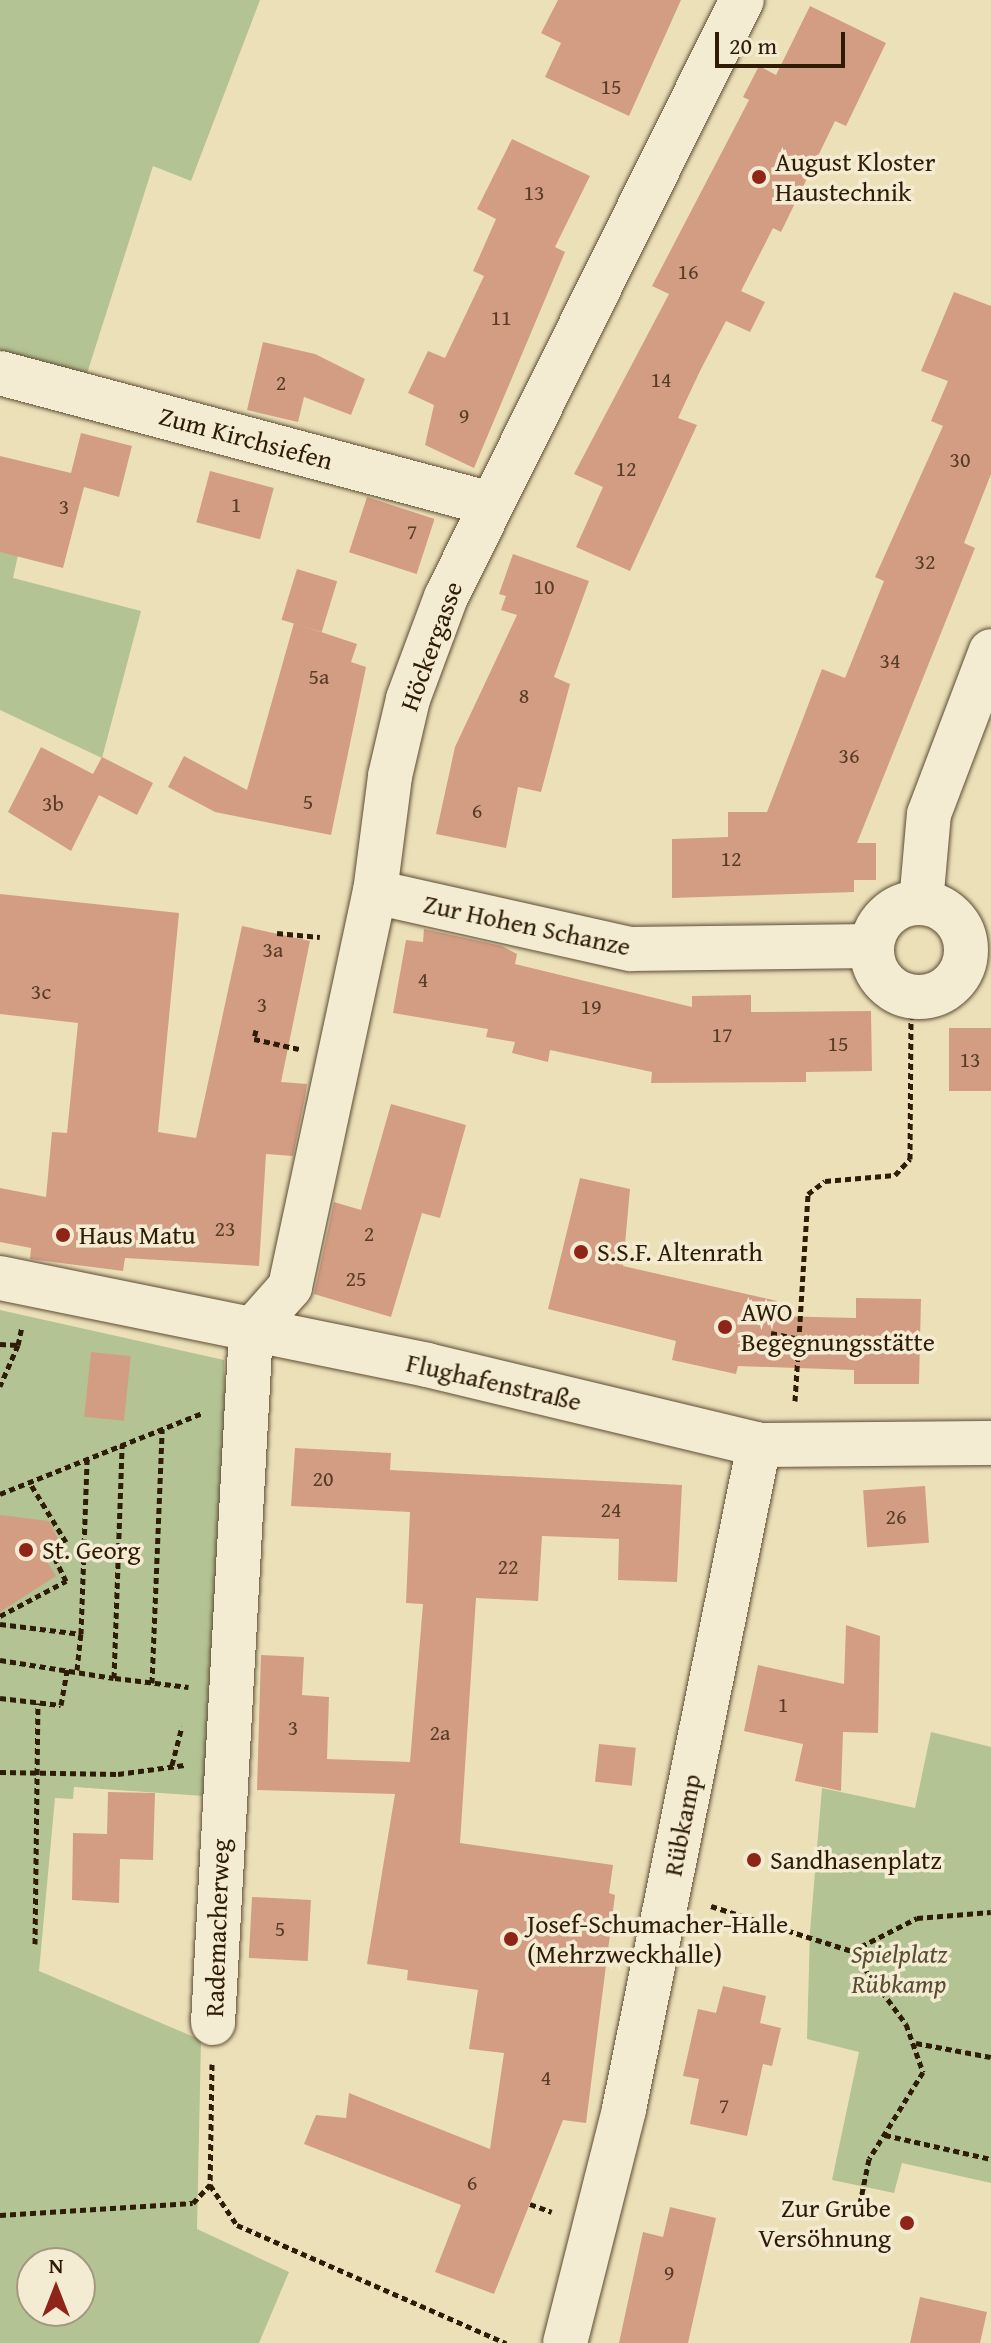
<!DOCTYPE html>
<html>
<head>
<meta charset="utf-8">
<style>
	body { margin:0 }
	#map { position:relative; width:991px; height:2343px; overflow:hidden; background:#ece0b9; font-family:"Gentium Book Plus",serif }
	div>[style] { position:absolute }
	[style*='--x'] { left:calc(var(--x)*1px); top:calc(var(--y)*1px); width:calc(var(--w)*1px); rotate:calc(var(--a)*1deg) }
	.green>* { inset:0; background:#b3c393 }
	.building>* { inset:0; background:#d39d84; transform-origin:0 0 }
	.path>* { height:5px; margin-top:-2.5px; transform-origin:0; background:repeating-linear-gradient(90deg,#2f1c07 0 6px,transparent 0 10px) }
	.roads { filter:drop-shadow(0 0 2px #5e4d34) drop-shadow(0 0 2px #5e4d34) }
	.minor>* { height:44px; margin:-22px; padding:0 22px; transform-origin:22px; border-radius:22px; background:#f3ebd2 }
	.minor>.ring { margin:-22px; padding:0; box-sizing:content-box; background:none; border:44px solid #f3ebd2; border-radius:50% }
	.dots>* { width:22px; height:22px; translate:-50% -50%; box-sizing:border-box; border:4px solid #f3ebd2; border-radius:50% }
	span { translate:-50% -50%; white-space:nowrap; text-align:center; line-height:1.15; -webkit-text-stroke:7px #f3ebd2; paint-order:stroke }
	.number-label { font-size:22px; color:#583c26 }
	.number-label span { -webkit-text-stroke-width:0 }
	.poi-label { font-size:26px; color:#2f1c07 }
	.left { translate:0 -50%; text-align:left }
	.right { translate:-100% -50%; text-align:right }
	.street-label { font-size:26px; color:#2f1c07 }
	.park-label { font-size:26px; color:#574e31; font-style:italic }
	.north { position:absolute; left:16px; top:2247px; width:80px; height:80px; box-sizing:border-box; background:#f3ebd2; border:2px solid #a59881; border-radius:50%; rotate:0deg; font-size:22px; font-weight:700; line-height:32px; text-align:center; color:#2f1c07 }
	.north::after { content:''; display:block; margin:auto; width:28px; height:36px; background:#8f2418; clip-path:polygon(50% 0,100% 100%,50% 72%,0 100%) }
	.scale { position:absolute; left:715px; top:32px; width:130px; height:36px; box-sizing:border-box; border:4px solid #2f1c07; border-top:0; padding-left:10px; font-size:24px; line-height:28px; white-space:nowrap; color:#2f1c07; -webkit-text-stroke:6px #f3ebd2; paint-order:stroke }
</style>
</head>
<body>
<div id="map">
	<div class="green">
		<i style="clip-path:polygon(0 0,260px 0,191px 181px,153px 166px,84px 383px,0 360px)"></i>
		<i style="clip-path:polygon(0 550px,18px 555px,13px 578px,141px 611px,102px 758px,0 710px)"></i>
		<i style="clip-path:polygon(evenodd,0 1310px,224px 1360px,228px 1470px,204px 1796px,74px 1787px,73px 1799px,55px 1798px,39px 1971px,201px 2040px,197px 2229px,289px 2272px,259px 2343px,0 2343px,0 1310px,32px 2263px,80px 2263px,80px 2311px,32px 2311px,32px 2263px)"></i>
		<i style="clip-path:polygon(931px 1732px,991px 1747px,991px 2183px,902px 2163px,894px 2193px,832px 2180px,859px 2052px,807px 2039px,810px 1932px,822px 1788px,915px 1808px)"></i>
	</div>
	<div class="building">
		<i style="clip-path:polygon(558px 0,681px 0,629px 116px,545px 77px,561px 43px,541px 33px)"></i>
		<i style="clip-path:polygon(810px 6px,886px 43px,846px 126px,835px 121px,781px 232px,773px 228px,741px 291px,765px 302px,750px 332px,726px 321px,700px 371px,678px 418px,697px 425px,630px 571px,576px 547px,603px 487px,574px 474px,669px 294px,652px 286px,749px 100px,743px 97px,759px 66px,776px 75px)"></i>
		<i style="clip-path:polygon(512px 139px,590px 176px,555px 247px,565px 252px,474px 468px,425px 445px,434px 405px,408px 393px,428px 351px,445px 358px,484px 276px,473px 271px,496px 219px,477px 209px)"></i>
		<i style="clip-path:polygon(954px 292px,991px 306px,991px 474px,964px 543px,975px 548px,857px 843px,876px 843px,876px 880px,854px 880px,854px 892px,672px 898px,672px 839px,728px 837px,728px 812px,767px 812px,822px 669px,845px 678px,884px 581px,875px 577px,943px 426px,931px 421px,948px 381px,921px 371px)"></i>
		<i style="clip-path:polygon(263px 342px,315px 354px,365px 379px,351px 415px,304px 397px,298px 422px,247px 410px)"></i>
		<i style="clip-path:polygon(81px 433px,132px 446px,119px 497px,84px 487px,63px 568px,0 552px,0 456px,71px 473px)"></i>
		<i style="left:210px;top:471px;width:66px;height:53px;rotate:15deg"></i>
		<i style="left:367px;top:497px;width:71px;height:58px;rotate:18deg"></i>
		<i style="clip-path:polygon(513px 554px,589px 581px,554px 677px,570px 684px,541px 792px,518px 787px,506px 848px,436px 834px,455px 747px,517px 615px,501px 610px,506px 596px,499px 594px)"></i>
		<i style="left:297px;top:569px;width:42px;height:53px;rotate:17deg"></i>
		<i style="clip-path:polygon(294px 623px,357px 644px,351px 662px,366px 667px,331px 835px,215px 812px,168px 787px,184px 756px,247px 790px)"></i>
		<i style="clip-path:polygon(41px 747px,93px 774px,102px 757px,153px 783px,137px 815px,99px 795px,71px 851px,8px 812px)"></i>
		<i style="clip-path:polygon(0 894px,179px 913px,158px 1132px,196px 1138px,242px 926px,310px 941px,281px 1082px,307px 1084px,305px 1097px,293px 1156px,266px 1154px,259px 1266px,125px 1258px,123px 1271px,30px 1259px,31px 1248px,0 1242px,0 1188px,46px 1197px,52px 1132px,67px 1133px,78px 1023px,0 1014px)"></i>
		<i style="clip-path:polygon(424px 929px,502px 946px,517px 954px,515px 964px,692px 1007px,692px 996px,751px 995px,751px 1012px,871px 1011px,872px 1071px,806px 1072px,806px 1082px,651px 1083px,652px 1072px,550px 1050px,548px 1062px,512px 1053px,515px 1042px,486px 1037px,488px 1029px,393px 1013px,406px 940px,423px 942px)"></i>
		<i style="left:991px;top:1028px;width:63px;height:42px;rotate:90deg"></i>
		<i style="clip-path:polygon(391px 1104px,466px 1125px,440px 1218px,422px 1213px,391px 1317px,314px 1294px,334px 1202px,361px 1210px)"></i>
		<i style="clip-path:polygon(580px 1178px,630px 1189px,623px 1266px,777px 1301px,774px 1316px,856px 1318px,856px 1298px,921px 1299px,919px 1384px,854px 1384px,854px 1370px,738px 1366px,736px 1374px,672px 1360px,676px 1341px,548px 1309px)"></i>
		<i style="left:91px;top:1352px;width:40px;height:65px;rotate:6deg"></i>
		<i style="clip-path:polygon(295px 1448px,391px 1453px,390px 1470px,682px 1485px,677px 1582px,618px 1580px,619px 1539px,542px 1536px,538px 1601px,476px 1598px,460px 1843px,613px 1865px,609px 1893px,615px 1895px,586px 2123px,563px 2120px,494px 2294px,435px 2272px,461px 2205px,304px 2144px,316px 2115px,346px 2118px,349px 2093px,490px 2149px,504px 2053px,469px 2049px,478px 1990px,407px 1980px,408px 1970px,367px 1964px,395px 1794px,257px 1790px,261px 1655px,304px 1657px,302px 1695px,329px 1697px,327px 1759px,410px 1762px,423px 1604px,406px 1603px,410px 1512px,291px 1506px)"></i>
		<i style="left:925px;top:1486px;width:57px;height:62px;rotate:86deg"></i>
		<i style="clip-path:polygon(0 1515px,49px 1521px,59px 1541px,46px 1560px,56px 1576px,0 1612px)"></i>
		<i style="clip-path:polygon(846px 1625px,880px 1636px,878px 1733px,843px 1732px,841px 1791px,795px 1781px,803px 1744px,744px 1731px,758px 1665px,844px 1684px)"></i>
		<i style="left:599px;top:1744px;width:37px;height:38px;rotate:6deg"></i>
		<i style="clip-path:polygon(108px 1792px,155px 1793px,153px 1860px,120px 1859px,119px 1903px,72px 1900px,73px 1833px,107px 1834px)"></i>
		<i style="left:252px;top:1897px;width:59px;height:61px;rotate:3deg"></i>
		<i style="clip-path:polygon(723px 1986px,766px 1996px,760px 2023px,781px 2028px,772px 2066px,763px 2064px,747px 2136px,690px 2124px,699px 2079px,683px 2076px,698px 2009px,716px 2013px)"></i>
		<i style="clip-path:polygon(670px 2207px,716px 2218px,688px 2343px,619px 2343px,643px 2232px,663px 2237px)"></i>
		<i style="clip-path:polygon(920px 2297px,987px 2312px,980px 2343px,910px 2343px)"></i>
	</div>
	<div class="path">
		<i style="--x:277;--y:933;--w:43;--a:5.3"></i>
		<i style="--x:256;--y:1030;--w:9;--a:103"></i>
		<i style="--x:254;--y:1039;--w:46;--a:12.5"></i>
		<i style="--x:771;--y:1333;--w:29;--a:12"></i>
		<i style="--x:0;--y:1344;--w:18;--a:3"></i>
		<i style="--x:18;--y:1345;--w:45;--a:113.7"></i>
		<i style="--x:18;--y:1345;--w:19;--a:-78"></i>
		<i style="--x:795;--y:1401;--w:207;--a:-86.4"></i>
		<i style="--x:808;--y:1194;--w:21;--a:-37"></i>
		<i style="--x:825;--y:1181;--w:70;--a:-4.9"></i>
		<i style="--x:895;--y:1175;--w:22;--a:-47"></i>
		<i style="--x:910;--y:1159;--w:163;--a:-89.6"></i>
		<i style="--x:0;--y:1494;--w:219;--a:-21.8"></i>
		<i style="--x:0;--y:1616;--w:75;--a:-27.9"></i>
		<i style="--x:66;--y:1581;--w:25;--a:-116"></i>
		<i style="--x:55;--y:1558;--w:19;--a:-55"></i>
		<i style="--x:66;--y:1542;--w:69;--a:-121.4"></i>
		<i style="--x:0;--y:1624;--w:82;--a:7"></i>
		<i style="--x:81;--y:1634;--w:175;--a:-88"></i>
		<i style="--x:0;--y:1660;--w:115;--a:9"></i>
		<i style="--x:114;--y:1678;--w:233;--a:-88"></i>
		<i style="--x:77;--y:1670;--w:36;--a:-84"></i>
		<i style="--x:115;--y:1678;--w:74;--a:7"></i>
		<i style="--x:152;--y:1683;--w:254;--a:-87.7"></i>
		<i style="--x:0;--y:1698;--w:61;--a:6.5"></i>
		<i style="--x:61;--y:1705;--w:36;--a:-80"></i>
		<i style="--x:172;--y:1765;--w:40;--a:-75.6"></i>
		<i style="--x:0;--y:1772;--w:118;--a:1"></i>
		<i style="--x:118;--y:1774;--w:67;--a:-7.8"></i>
		<i style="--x:711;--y:1906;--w:148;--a:17.7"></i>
		<i style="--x:852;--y:1951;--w:91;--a:53.5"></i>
		<i style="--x:906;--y:2024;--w:51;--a:70.5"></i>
		<i style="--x:923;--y:2072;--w:102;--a:121.8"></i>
		<i style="--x:869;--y:2159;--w:50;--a:101.5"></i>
		<i style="--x:35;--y:1944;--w:241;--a:-89.3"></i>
		<i style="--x:852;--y:1951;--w:73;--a:-26.9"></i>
		<i style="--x:917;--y:1918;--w:74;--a:-4.6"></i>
		<i style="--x:916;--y:2043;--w:76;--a:10.6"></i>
		<i style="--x:212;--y:2064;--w:121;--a:90.9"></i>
		<i style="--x:210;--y:2185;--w:48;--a:56"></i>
		<i style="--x:237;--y:2225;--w:294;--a:23.7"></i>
		<i style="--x:885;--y:2135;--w:109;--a:12.8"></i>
		<i style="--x:530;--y:2204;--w:23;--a:20"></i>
		<i style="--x:0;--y:2215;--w:193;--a:-3.6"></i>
		<i style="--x:193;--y:2203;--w:25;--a:-47"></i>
	</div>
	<div class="roads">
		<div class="minor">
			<i style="--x:0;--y:373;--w:508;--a:14.94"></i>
			<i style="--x:375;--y:892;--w:262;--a:12.6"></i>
			<i style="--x:631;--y:949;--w:240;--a:-0.7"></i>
			<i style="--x:921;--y:903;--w:89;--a:-84.9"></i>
			<i style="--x:929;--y:814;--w:174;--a:-69.2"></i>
			<i class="ring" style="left:872px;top:903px;width:50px;height:50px"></i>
			<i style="--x:0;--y:1278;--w:436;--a:11.5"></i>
			<i style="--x:427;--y:1365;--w:342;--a:13.5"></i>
			<i style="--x:759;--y:1445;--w:232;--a:-0.5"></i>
			<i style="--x:251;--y:1331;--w:59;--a:-48.4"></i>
			<i style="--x:290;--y:1287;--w:404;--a:-77.9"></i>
			<i style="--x:375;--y:892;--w:117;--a:-82.6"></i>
			<i style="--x:390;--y:776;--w:79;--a:-76.8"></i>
			<i style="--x:408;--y:699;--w:109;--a:-69.6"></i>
			<i style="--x:446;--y:597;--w:666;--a:-63.63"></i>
			<i style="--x:213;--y:2023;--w:693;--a:-86.86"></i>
			<i style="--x:565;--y:2343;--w:241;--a:-75.8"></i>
			<i style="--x:624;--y:2109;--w:678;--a:-78.51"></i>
		</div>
	</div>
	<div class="dots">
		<i style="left:759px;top:177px;background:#8f2418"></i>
		<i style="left:63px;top:1235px;background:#8f2418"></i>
		<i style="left:581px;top:1252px;background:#8f2418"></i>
		<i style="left:725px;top:1327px;background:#8f2418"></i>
		<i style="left:26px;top:1550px;background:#8f2418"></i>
		<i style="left:754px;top:1860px;background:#8f2418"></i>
		<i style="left:511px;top:1939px;background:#8f2418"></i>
		<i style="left:907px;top:2223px;background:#8f2418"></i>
	</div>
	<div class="number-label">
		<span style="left:611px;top:87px">15</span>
		<span style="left:534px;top:193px">13</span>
		<span style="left:688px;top:272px">16</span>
		<span style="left:501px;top:318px">11</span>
		<span style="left:661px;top:380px">14</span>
		<span style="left:281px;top:383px">2</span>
		<span style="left:464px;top:416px">9</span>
		<span style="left:960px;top:460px">30</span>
		<span style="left:626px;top:469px">12</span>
		<span style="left:236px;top:505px">1</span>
		<span style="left:64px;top:507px">3</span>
		<span style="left:412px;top:532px">7</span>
		<span style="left:925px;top:562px">32</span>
		<span style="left:544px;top:587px">10</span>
		<span style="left:890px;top:661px">34</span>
		<span style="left:319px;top:677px">5a</span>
		<span style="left:524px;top:696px">8</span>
		<span style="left:849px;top:756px">36</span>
		<span style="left:308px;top:802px">5</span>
		<span style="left:53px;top:804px">3b</span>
		<span style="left:477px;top:811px">6</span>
		<span style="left:731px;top:859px">12</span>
		<span style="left:273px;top:950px">3a</span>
		<span style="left:423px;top:980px">4</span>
		<span style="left:41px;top:992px">3c</span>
		<span style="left:262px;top:1005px">3</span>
		<span style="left:591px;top:1007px">19</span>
		<span style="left:722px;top:1035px">17</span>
		<span style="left:838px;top:1044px">15</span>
		<span style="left:970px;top:1060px">13</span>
		<span style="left:225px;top:1229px">23</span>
		<span style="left:369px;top:1234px">2</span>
		<span style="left:356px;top:1279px">25</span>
		<span style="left:323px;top:1479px">20</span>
		<span style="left:611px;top:1510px">24</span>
		<span style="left:896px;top:1517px">26</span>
		<span style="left:508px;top:1567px">22</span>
		<span style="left:783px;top:1705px">1</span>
		<span style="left:293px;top:1728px">3</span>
		<span style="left:440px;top:1733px">2a</span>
		<span style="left:280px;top:1929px">5</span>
		<span style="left:546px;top:2078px">4</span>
		<span style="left:724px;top:2106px">7</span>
		<span style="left:472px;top:2183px">6</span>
		<span style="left:669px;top:2273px">9</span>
	</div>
	<div class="poi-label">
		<span class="left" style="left:775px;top:177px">August Kloster<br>Haustechnik</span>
		<span class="left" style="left:79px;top:1235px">Haus Matu</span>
		<span class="left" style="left:597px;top:1252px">S.S.F. Altenrath</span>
		<span class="left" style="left:741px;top:1327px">AWO<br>Begegnungsstätte</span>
		<span class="left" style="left:42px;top:1550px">St. Georg</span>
		<span class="left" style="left:770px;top:1860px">Sandhasenplatz</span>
		<span class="left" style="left:527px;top:1939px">Josef-Schumacher-Halle<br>(Mehrzweckhalle)</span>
		<span class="right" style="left:891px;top:2223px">Zur Grube<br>Versöhnung</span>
	</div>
	<div class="street-label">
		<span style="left:246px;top:438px;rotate:15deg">Zum Kirchsiefen</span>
		<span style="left:431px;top:646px;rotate:-70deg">Höckergasse</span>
		<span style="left:527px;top:925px;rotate:12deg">Zur Hohen Schanze</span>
		<span style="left:494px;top:1382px;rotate:13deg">Flughafenstraße</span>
		<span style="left:682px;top:1825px;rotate:-79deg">Rübkamp</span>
		<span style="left:217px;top:1928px;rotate:-88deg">Rademacherweg</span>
	</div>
	<div class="park-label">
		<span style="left:899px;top:1969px">Spielplatz<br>Rübkamp</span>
	</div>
	<div class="north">N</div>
	<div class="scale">20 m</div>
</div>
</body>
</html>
